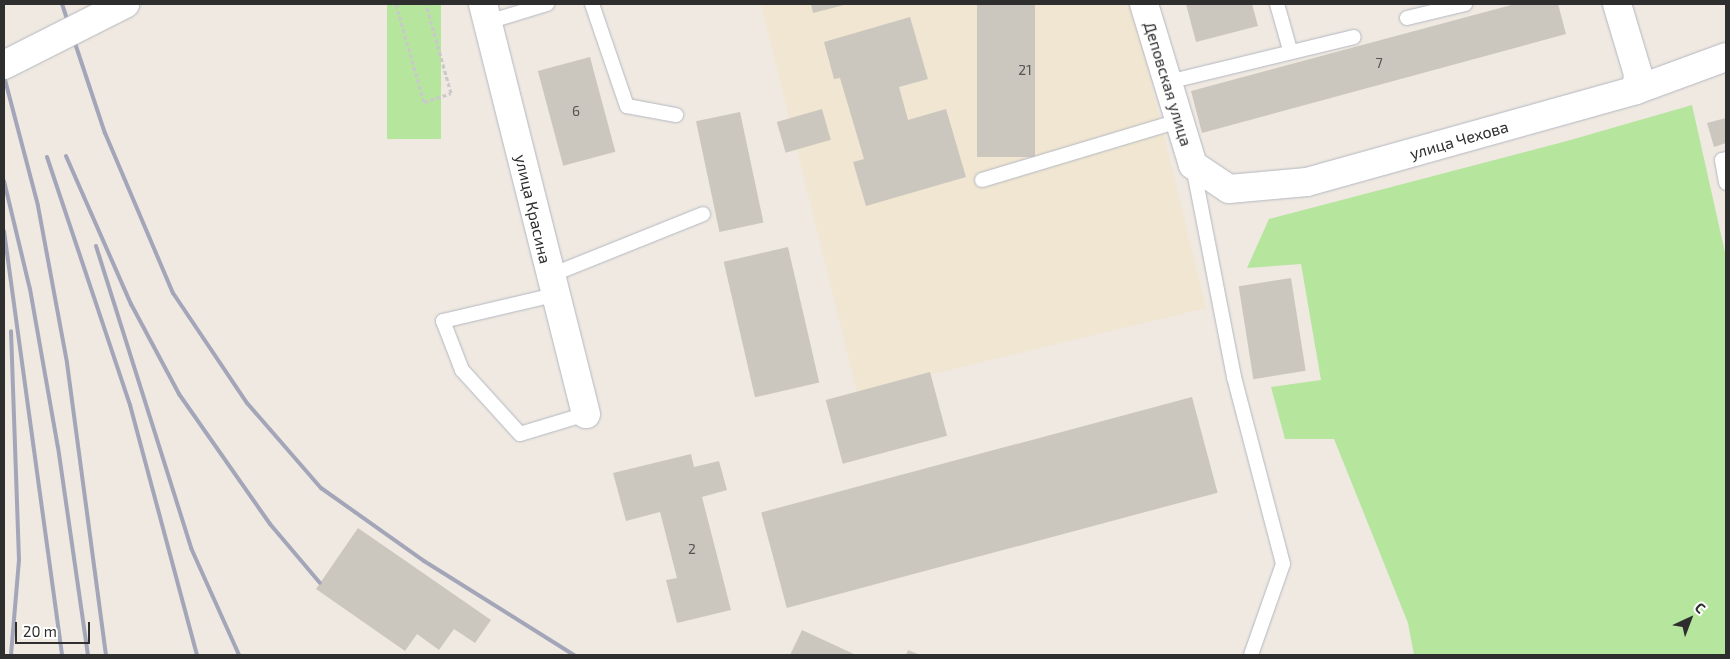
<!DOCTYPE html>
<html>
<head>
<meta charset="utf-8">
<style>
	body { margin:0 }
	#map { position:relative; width:1730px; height:659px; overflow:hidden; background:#efe9e1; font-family:"Exo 2",sans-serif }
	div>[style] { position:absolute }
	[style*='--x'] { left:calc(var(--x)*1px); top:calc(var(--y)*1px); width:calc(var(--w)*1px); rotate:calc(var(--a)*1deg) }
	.education>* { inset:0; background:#f0e6d1 }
	.green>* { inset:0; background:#b6e59e; transform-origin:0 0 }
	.building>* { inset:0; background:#cbc7bf; transform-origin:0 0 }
	.path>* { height:3px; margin-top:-1.5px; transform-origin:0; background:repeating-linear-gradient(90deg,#c9c9c9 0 4px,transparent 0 6.5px) }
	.roads { filter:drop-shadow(0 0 1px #b4b7c1) drop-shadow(0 0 1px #b4b7c1) }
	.service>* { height:14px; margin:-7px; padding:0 7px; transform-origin:7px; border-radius:7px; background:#fff }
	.minor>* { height:28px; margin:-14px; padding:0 14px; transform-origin:14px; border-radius:14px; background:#fff }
	.tertiary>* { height:28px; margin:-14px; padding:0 14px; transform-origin:14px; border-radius:14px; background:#fff }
	.secondary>* { height:28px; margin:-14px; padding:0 14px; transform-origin:14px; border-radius:14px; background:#fff }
	.rail>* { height:4px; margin:-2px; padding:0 2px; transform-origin:2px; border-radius:2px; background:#a3a6b8 }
	.bridges { filter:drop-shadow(0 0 1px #b4b7c1) drop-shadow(0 0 1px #b4b7c1) }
	.secondary-bridge>* { height:28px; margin:-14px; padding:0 14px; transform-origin:14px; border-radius:14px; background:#fff }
	span { translate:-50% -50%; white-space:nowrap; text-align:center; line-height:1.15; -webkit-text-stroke:4px #fff; paint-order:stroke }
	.number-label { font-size:14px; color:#555452 }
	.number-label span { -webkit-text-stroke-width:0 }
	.street-label { font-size:16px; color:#2e2e2e }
	.frame { position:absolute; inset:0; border:5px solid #2e2e2e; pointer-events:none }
	.north { position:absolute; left:1665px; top:594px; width:50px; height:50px; -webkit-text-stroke:4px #fff; paint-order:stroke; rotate:43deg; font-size:14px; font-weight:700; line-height:20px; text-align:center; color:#2e2e2e }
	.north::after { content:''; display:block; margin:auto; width:18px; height:22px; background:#2e2e2e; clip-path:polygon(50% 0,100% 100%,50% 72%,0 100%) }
	.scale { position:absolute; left:15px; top:622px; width:75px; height:22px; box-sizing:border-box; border:2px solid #2e2e2e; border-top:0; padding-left:6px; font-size:15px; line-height:18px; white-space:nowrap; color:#2e2e2e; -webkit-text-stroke:4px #fff; paint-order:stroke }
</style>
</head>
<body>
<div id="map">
	<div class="education">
		<i style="clip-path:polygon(761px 4px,1132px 4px,1206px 308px,857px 392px)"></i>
	</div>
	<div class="green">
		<i style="left:387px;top:4px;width:54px;height:135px"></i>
		<i style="clip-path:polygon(1692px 105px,1726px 257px,1726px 655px,1414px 655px,1408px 623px,1334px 439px,1285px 439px,1271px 387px,1321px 380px,1301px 264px,1247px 268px,1269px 219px,1567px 141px)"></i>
	</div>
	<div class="building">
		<i style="clip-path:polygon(811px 4px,848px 4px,813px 13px)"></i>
		<i style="left:977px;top:4px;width:58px;height:153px"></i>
		<i style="clip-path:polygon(1186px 4px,1252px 4px,1258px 26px,1196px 42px)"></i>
		<i style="clip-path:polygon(1515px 4px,1558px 4px,1566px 34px,1202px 133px,1191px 91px)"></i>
		<i style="clip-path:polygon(910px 17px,928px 79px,899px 87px,908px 120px,946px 109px,966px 177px,866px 206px,853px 162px,864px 159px,840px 78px,834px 79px,824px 42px)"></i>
		<i style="left:590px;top:57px;width:98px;height:54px;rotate:75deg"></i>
		<i style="left:822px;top:109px;width:32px;height:47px;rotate:74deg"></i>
		<i style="left:740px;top:112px;width:113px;height:45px;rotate:78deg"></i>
		<i style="clip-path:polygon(1726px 118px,1726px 143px,1714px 147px,1707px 123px)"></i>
		<i style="left:788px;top:247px;width:139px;height:66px;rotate:77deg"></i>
		<i style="left:1291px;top:278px;width:94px;height:53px;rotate:81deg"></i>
		<i style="left:930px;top:372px;width:66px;height:108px;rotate:75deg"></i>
		<i style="left:1192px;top:397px;width:99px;height:446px;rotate:75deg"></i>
		<i style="clip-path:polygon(691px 454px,694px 467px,719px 461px,727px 490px,702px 497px,731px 610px,677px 623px,666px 580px,677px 578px,660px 512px,626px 521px,613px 473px)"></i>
		<i style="clip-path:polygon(358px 528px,491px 620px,475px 643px,454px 629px,439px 650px,417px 634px,405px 651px,316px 589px)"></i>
		<i style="clip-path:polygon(802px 630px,856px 655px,790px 655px)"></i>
		<i style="clip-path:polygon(908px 650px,920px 655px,906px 655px)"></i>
	</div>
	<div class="path">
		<i style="--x:396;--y:4;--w:102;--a:74.1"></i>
		<i style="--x:424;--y:102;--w:28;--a:-18"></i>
		<i style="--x:451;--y:93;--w:92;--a:-105.7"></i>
	</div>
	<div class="roads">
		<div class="service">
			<i style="--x:592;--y:4;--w:108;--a:71.1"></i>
			<i style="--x:627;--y:106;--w:50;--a:10.4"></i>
			<i style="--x:1277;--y:4;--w:48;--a:74.2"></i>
			<i style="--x:1407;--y:18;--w:60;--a:-13.6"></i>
			<i style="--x:488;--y:22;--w:62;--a:-17"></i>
			<i style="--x:1168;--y:82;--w:191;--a:-13.6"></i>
			<i style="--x:1726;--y:159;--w:4;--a:166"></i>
			<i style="--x:1722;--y:160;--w:23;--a:80"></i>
			<i style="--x:1193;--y:166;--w:215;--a:79"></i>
			<i style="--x:1234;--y:377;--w:193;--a:75.3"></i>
			<i style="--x:1283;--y:564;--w:96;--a:109.4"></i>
			<i style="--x:982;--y:180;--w:206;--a:-16.7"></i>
			<i style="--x:549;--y:276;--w:166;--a:-21.9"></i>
			<i style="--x:554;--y:295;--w:114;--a:166.8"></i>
			<i style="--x:443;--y:321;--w:53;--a:68.8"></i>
			<i style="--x:462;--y:370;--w:86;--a:47.8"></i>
			<i style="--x:520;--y:434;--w:69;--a:-16.9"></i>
		</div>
		<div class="minor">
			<i style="--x:483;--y:4;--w:423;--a:75.9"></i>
		</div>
		<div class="tertiary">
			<i style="--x:1617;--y:4;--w:73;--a:73.3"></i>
			<i style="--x:1638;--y:74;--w:16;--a:97"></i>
		</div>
		<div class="secondary">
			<i style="--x:1144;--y:4;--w:168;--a:73.1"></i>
			<i style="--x:1193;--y:165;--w:43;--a:33.7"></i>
			<i style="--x:1229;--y:189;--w:78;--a:-5.1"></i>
			<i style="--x:1307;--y:182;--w:342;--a:-15.6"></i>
			<i style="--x:1636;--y:90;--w:96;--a:-20.1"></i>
		</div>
	</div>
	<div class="rail">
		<i style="--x:62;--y:4;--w:136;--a:71.6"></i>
		<i style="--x:105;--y:133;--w:174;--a:67"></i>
		<i style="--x:173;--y:293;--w:133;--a:56.1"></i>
		<i style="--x:247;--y:403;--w:113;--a:49"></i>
		<i style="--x:321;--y:488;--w:126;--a:35.3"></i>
		<i style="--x:424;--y:561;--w:177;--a:32.1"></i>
		<i style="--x:4;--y:76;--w:134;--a:75.3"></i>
		<i style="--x:38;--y:206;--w:160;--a:79.5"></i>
		<i style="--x:67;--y:363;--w:295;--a:82.4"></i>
		<i style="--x:66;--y:156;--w:162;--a:66.3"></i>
		<i style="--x:131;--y:304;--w:102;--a:61.9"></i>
		<i style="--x:179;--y:394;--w:159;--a:55"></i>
		<i style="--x:270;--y:524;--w:77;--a:49.7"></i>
		<i style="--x:47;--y:157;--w:262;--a:71.5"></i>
		<i style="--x:130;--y:405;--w:259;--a:75"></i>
		<i style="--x:4;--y:181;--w:111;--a:76.5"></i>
		<i style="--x:30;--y:289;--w:160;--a:80"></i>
		<i style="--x:58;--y:447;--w:210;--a:81.8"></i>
		<i style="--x:4;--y:231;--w:428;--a:82.2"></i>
		<i style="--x:96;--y:246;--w:317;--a:72.5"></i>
		<i style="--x:191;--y:548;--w:117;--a:65.8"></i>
		<i style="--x:11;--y:655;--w:95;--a:-85.2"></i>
		<i style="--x:19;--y:560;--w:229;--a:-92"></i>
	</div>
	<div class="bridges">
		<div class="secondary-bridge">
			<i style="--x:4;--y:65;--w:136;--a:-26.8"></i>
		</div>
	</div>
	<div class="number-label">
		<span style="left:1379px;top:63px">7</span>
		<span style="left:1025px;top:70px">21</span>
		<span style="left:576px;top:111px">6</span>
		<span style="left:692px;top:549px">2</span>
	</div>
	<div class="street-label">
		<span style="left:1168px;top:84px;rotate:73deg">Деповская улица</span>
		<span style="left:1459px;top:140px;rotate:-16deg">улица Чехова</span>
		<span style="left:533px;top:209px;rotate:77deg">улица Красина</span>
	</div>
	<div class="frame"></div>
	<div class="north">С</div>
	<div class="scale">20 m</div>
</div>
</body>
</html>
